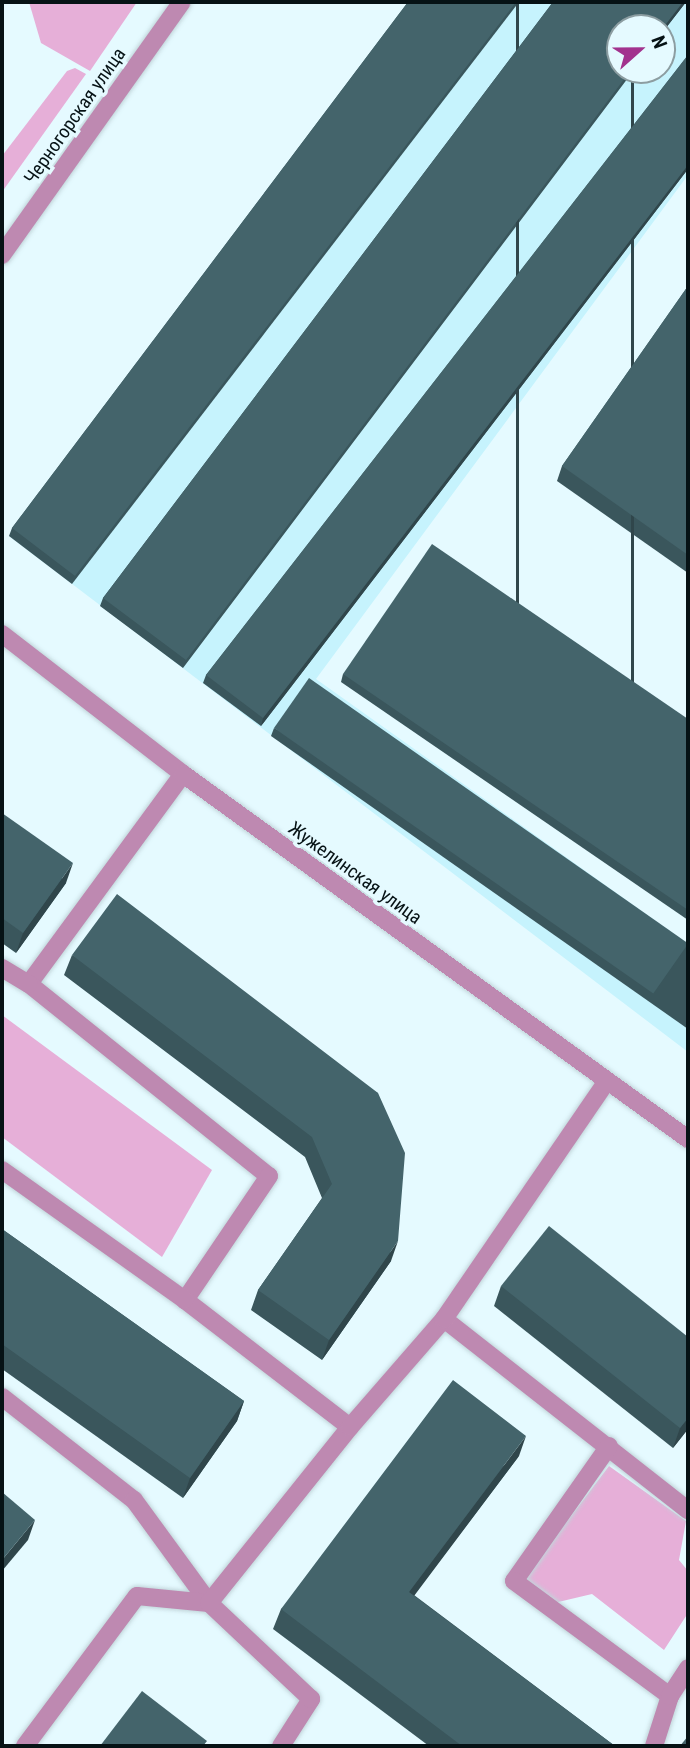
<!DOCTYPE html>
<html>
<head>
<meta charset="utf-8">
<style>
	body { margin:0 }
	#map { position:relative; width:690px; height:1748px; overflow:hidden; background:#e5faff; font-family:"Roboto Condensed",sans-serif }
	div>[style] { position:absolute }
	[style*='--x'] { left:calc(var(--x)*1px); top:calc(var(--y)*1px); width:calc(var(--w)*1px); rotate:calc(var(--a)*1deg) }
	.built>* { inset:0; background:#c6f3fd }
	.green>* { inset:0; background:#e6afd8 }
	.roads { filter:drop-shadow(0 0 2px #c1d5da) drop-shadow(0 0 2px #c1d5da) }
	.service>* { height:18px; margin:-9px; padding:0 9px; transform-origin:9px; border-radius:9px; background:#be89b1 }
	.minor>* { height:18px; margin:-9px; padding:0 9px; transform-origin:9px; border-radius:9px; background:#be89b1 }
	.tertiary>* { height:18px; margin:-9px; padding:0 9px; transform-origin:9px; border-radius:9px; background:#be89b1 }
	.wall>* { inset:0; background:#3a565c }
	.shaded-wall>* { inset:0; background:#30464b; transform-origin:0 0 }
	.building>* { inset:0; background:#44646b; transform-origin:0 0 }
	span { translate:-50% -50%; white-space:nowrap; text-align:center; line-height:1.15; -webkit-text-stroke:7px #e5faff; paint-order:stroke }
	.street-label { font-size:19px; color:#061215 }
	.frame { position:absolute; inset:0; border:4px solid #061215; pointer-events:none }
	.north { position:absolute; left:606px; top:14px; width:70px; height:70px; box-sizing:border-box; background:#e5faff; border:2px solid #8c9da1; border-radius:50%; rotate:69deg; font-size:19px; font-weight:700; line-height:28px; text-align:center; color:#061215 }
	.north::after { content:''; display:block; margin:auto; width:24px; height:32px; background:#a2328e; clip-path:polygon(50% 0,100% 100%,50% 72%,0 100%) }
</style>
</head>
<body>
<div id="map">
	<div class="built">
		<i style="clip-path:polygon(evenodd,413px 2px,688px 2px,688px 175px,316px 679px,688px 944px,688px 1052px,9px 536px,413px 2px,620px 28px,662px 28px,662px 70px,620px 70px,620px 28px)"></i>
	</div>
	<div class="green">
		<i style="clip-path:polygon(29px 2px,137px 2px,90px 71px,41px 43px)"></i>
		<i style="clip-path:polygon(75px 68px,86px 74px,2px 192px,2px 156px,67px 71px)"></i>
		<i style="clip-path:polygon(2px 1015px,212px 1170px,162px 1257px,2px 1137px)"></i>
		<i style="clip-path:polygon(609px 1466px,686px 1521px,679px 1560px,688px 1571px,688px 1613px,664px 1650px,592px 1594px,554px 1603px,522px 1581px)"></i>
	</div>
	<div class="roads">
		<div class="service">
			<i style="--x:183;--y:774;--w:260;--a:126.3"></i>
			<i style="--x:29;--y:984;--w:307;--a:38.7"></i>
			<i style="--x:269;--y:1176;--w:150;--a:124.1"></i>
			<i style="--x:185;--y:1300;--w:208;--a:37.6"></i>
			<i style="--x:2;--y:968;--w:31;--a:31"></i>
			<i style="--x:2;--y:1170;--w:224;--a:35.4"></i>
			<i style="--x:444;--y:1319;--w:310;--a:38.1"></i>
			<i style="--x:2;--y:1397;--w:167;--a:38"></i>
			<i style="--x:134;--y:1500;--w:127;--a:53.9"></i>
			<i style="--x:609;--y:1446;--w:165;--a:125.1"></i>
			<i style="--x:514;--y:1581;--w:194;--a:36.4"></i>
			<i style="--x:25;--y:1746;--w:187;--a:-53.3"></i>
			<i style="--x:137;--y:1596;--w:72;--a:5.6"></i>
			<i style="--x:654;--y:1746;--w:52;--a:-72.3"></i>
			<i style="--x:670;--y:1696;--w:33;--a:-57"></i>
		</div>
		<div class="minor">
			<i style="--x:281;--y:1746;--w:56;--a:-57.4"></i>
			<i style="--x:311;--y:1699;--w:140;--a:-136.7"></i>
			<i style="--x:209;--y:1603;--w:226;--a:-51.3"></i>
			<i style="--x:350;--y:1427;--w:143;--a:-49"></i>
			<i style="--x:444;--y:1319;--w:287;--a:-55.6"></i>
		</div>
		<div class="tertiary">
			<i style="--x:2;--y:255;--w:310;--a:-54.6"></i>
			<i style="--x:2;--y:634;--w:229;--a:37.7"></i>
			<i style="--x:183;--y:774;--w:623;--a:35.86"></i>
		</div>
	</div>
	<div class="wall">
		<i style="clip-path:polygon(408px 2px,519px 2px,72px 584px,9px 536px,12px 528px)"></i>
		<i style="clip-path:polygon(553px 2px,686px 2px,662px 33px,662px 28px,620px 70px,634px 70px,183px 668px,100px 606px,103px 598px)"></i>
		<i style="clip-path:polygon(688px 55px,688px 169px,261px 726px,203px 683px,206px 675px)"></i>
		<i style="clip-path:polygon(688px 286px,688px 573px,557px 481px,562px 466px)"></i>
		<i style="clip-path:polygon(343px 674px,688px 719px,688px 920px,341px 682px)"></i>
		<i style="clip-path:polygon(274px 728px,688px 944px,688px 1029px,271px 736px)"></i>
		<i style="clip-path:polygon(2px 813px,66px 883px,16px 953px,2px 943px)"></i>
		<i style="clip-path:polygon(72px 955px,378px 1093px,391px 1261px,322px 1360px,251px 1310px,258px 1290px,322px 1198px,305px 1157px,64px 975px)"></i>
		<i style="clip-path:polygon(2px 1229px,244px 1401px,237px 1421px,183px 1498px,2px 1369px)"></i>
		<i style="clip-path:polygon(501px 1286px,688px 1337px,688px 1429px,673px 1448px,494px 1306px)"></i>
		<i style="clip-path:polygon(519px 1456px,414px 1595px,615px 1746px,429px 1746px,273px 1629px,281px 1609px)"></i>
	</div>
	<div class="shaded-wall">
		<i style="left:516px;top:2px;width:3px;height:724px"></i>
		<i style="clip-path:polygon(683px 2px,686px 2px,662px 33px,662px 29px)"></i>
		<i style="left:631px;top:70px;width:3px;height:739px"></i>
		<i style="clip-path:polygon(688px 165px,688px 169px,261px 726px,263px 718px)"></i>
		<i style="clip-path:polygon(73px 863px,66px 883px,16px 953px,23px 933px)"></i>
		<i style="clip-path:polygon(398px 1241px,391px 1261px,322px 1360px,329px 1340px)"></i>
		<i style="clip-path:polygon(244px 1401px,237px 1421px,183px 1498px,190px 1478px)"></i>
		<i style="clip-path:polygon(688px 1418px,688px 1429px,673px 1448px,680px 1428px)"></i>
		<i style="clip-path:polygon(526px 1436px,519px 1456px,402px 1612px,409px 1592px)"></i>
		<i style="clip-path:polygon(35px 1520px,28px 1540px,2px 1571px,2px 1560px)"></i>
	</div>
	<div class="building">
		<i style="clip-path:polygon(408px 2px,516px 2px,75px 576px,12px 528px)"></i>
		<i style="clip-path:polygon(553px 2px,683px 2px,662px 29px,662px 28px,620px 28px,620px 70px,631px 70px,186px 660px,103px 598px)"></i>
		<i style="clip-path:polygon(688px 55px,688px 165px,263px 718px,206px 675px)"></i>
		<i style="clip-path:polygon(688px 286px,688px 555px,562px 466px)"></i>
		<i style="clip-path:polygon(432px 544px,688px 719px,688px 910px,343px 674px)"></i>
		<i style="left:309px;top:678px;width:463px;height:61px;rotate:35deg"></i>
		<i style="clip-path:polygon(2px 813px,73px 863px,23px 933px,2px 918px)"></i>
		<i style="clip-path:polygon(117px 894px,378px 1093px,405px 1153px,398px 1241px,329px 1340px,258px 1290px,332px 1184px,312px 1137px,72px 955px)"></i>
		<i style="clip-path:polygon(549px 1226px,688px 1337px,688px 1418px,680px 1428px,501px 1286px)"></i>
		<i style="clip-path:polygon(2px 1229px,244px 1401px,190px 1478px,2px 1344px)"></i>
		<i style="clip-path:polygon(453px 1380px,526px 1436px,409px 1592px,615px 1746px,462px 1746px,281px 1609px)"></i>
		<i style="clip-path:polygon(2px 1492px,35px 1520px,2px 1560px)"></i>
		<i style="clip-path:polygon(142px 1691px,207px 1741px,203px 1746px,100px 1746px)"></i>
		<i style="clip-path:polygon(688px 1736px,688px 1746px,680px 1746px)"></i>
	</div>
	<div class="street-label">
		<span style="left:75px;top:116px;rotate:-55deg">Черногорская улица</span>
		<span style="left:355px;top:873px;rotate:36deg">Жужелинская улица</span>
	</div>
	<div class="frame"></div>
	<div class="north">N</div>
</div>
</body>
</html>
